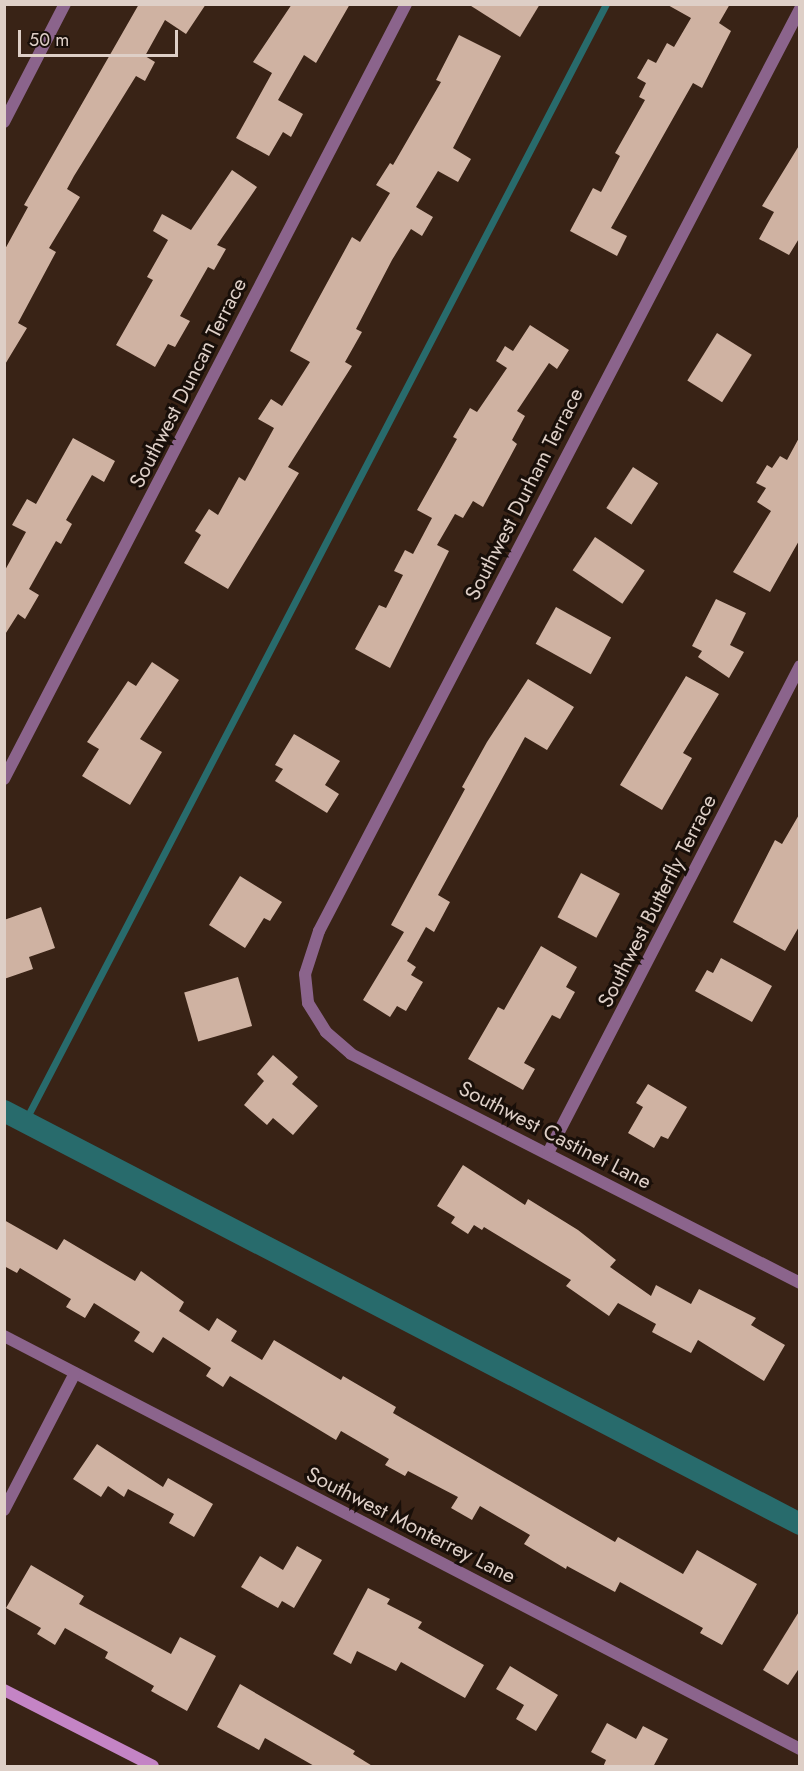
<!DOCTYPE html>
<html>
<head>
<meta charset="utf-8">
<style>
	body { margin:0 }
	#map { position:relative; width:804px; height:1771px; overflow:hidden; background:#392316; font-family:Jost,sans-serif }
	div>[style] { position:absolute }
	[style*='--x'] { left:calc(var(--x)*1px); top:calc(var(--y)*1px); width:calc(var(--w)*1px); rotate:calc(var(--a)*1deg) }
	.stream>* { height:7px; margin:-3.5px; padding:0 3.5px; transform-origin:3.5px; border-radius:3.5px; background:#286b6c }
	.canal>* { height:22px; margin:-11px; padding:0 11px; transform-origin:11px; border-radius:11px; background:#286b6c }
	.building>* { inset:0; background:#cfb2a2; transform-origin:0 0 }
	.street>* { height:12px; margin:-6px; padding:0 6px; transform-origin:6px; border-radius:6px; background:#8b648c }
	.secondary>* { height:12px; margin:-6px; padding:0 6px; transform-origin:6px; border-radius:6px; background:#c484c5 }
	span { translate:-50% -50%; white-space:nowrap; text-align:center; line-height:1.15; -webkit-text-stroke:6px #190f09; paint-order:stroke }
	.street-label { font-size:21px; color:#decfc7 }
	.frame { position:absolute; inset:0; border:6px solid #decfc7; pointer-events:none }
	.scale { position:absolute; left:18px; top:30px; width:160px; height:27px; box-sizing:border-box; border:3px solid #decfc7; border-top:0; padding-left:8px; font-size:18px; line-height:21px; white-space:nowrap; color:#decfc7; -webkit-text-stroke:4px #190f09; paint-order:stroke }
</style>
</head>
<body>
<div id="map">
	<div class="stream">
		<i style="--x:25;--y:1121;--w:1259;--a:-62.52"></i>
	</div>
	<div class="canal">
		<i style="--x:4;--y:1111;--w:897;--a:27.42"></i>
	</div>
	<div class="building">
		<i style="clip-path:polygon(139px 4px,206px 4px,186px 34px,165px 20px,145px 56px,155px 62px,145px 81px,136px 76px,74px 176px,67px 189px,80px 197px,49px 248px,56px 252px,18px 323px,27px 328px,4px 366px,4px 251px,28px 207px,24px 205px)"></i>
		<i style="clip-path:polygon(292px 4px,350px 4px,316px 63px,304px 55px,278px 100px,303px 114px,291px 137px,283px 132px,269px 156px,236px 138px,272px 73px,253px 62px)"></i>
		<i style="clip-path:polygon(468px 4px,540px 4px,520px 37px)"></i>
		<i style="clip-path:polygon(666px 4px,730px 4px,719px 23px,731px 31px,702px 88px,693px 83px,611px 228px,627px 236px,617px 256px,570px 231px,593px 188px,601px 192px,620px 156px,615px 153px,645px 100px,639px 97px,646px 83px,637px 78px,648px 59px,656px 63px,667px 43px,674px 47px,691px 18px)"></i>
		<i style="clip-path:polygon(459px 35px,501px 56px,453px 148px,471px 159px,458px 182px,438px 171px,416px 207px,433px 217px,422px 236px,411px 229px,392px 260px,356px 329px,362px 332px,345px 362px,352px 366px,288px 467px,299px 473px,228px 589px,184px 563px,201px 535px,195px 531px,209px 509px,218px 515px,239px 477px,245px 481px,274px 428px,258px 419px,271px 399px,282px 406px,310px 362px,290px 351px,352px 237px,360px 242px,390px 193px,376px 185px,390px 163px,393px 165px,441px 82px,436px 80px)"></i>
		<i style="clip-path:polygon(800px 144px,800px 237px,789px 255px,759px 239px,774px 212px,762px 206px)"></i>
		<i style="clip-path:polygon(232px 170px,257px 187px,217px 245px,226px 249px,214px 270px,208px 267px,180px 316px,190px 321px,175px 347px,168px 344px,155px 367px,116px 345px,153px 280px,147px 277px,168px 240px,153px 231px,162px 214px,191px 230px)"></i>
		<i style="clip-path:polygon(530px 325px,569px 350px,557px 369px,549px 363px,517px 411px,525px 416px,512px 440px,517px 444px,483px 507px,473px 501px,463px 518px,455px 514px,437px 545px,449px 551px,390px 668px,355px 649px,379px 605px,386px 608px,403px 575px,394px 571px,405px 550px,413px 554px,432px 518px,417px 510px,457px 439px,453px 437px,470px 408px,477px 412px,507px 368px,496px 361px,505px 346px,513px 351px)"></i>
		<i style="left:717px;top:333px;width:41px;height:56px;rotate:32deg"></i>
		<i style="clip-path:polygon(800px 436px,800px 539px,770px 592px,733px 572px,771px 511px,757px 502px,766px 488px,756px 483px,767px 465px,772px 468px,780px 456px,787px 460px)"></i>
		<i style="clip-path:polygon(73px 438px,115px 461px,104px 482px,92px 475px,66px 520px,72px 524px,61px 544px,56px 541px,29px 589px,39px 595px,25px 619px,18px 614px,4px 636px,4px 572px,26px 532px,12px 525px,27px 499px,36px 504px)"></i>
		<i style="left:633px;top:467px;width:30px;height:49px;rotate:33deg"></i>
		<i style="left:595px;top:537px;width:60px;height:40px;rotate:34deg"></i>
		<i style="clip-path:polygon(716px 599px,746px 613px,730px 645px,744px 652px,729px 678px,698px 657px,702px 651px,692px 646px)"></i>
		<i style="left:556px;top:607px;width:63px;height:42px;rotate:29deg"></i>
		<i style="clip-path:polygon(152px 662px,179px 680px,140px 739px,162px 752px,130px 805px,82px 776px,99px 749px,87px 742px,128px 681px,136px 686px)"></i>
		<i style="clip-path:polygon(686px 676px,719px 694px,683px 753px,692px 758px,662px 810px,620px 785px)"></i>
		<i style="clip-path:polygon(528px 679px,574px 707px,547px 750px,525px 737px,438px 895px,450px 902px,434px 932px,426px 927px,407px 961px,416px 967px,411px 975px,423px 982px,406px 1011px,397px 1006px,390px 1017px,363px 1000px,404px 932px,391px 925px,465px 789px,462px 787px,487px 742px)"></i>
		<i style="clip-path:polygon(294px 734px,340px 761px,325px 785px,339px 794px,327px 813px,275px 781px,283px 769px,275px 765px)"></i>
		<i style="clip-path:polygon(800px 813px,800px 925px,785px 951px,733px 922px,775px 840px,782px 844px)"></i>
		<i style="left:581px;top:873px;width:44px;height:50px;rotate:28deg"></i>
		<i style="clip-path:polygon(240px 876px,282px 902px,270px 921px,264px 918px,245px 948px,209px 925px)"></i>
		<i style="clip-path:polygon(41px 907px,55px 948px,29px 957px,33px 969px,4px 979px,4px 920px)"></i>
		<i style="clip-path:polygon(541px 946px,577px 967px,566px 987px,575px 992px,560px 1019px,552px 1015px,524px 1063px,535px 1069px,523px 1090px,468px 1059px,498px 1007px,504px 1010px)"></i>
		<i style="clip-path:polygon(721px 958px,772px 986px,752px 1022px,695px 991px,707px 970px,713px 973px)"></i>
		<i style="left:238px;top:977px;width:51px;height:56px;rotate:74deg"></i>
		<i style="clip-path:polygon(273px 1055px,298px 1077px,292px 1084px,318px 1106px,293px 1135px,273px 1118px,267px 1125px,244px 1105px,264px 1081px,257px 1074px)"></i>
		<i style="clip-path:polygon(648px 1084px,687px 1107px,668px 1139px,661px 1136px,654px 1148px,628px 1133px,643px 1107px,636px 1103px)"></i>
		<i style="clip-path:polygon(463px 1165px,525px 1205px,528px 1199px,578px 1230px,616px 1260px,610px 1267px,651px 1296px,656px 1285px,691px 1304px,699px 1289px,756px 1318px,751px 1325px,785px 1345px,764px 1381px,698px 1340px,691px 1353px,652px 1332px,656px 1324px,618px 1303px,609px 1316px,566px 1286px,571px 1280px,484px 1227px,482px 1230px,474px 1225px,468px 1234px,451px 1223px,455px 1217px,437px 1206px)"></i>
		<i style="clip-path:polygon(4px 1220px,57px 1250px,64px 1239px,135px 1281px,141px 1271px,184px 1302px,179px 1311px,209px 1331px,217px 1318px,237px 1331px,231px 1341px,262px 1360px,274px 1340px,341px 1380px,343px 1376px,396px 1407px,393px 1413px,615px 1542px,618px 1537px,683px 1574px,697px 1550px,757px 1584px,722px 1645px,700px 1633px,703px 1628px,620px 1582px,615px 1592px,567px 1566px,566px 1569px,524px 1544px,530px 1535px,480px 1506px,472px 1520px,451px 1508px,458px 1497px,408px 1471px,405px 1476px,385px 1465px,389px 1459px,341px 1431px,336px 1440px,230px 1376px,223px 1387px,206px 1376px,211px 1368px,163px 1337px,153px 1353px,134px 1341px,140px 1332px,94px 1303px,85px 1318px,66px 1307px,71px 1299px,20px 1268px,17px 1273px,4px 1266px)"></i>
		<i style="clip-path:polygon(97px 1444px,163px 1487px,168px 1478px,213px 1504px,194px 1537px,169px 1523px,174px 1514px,128px 1489px,124px 1497px,108px 1486px,101px 1497px,73px 1479px)"></i>
		<i style="clip-path:polygon(297px 1546px,322px 1560px,294px 1608px,282px 1601px,278px 1608px,241px 1587px,260px 1556px,283px 1570px)"></i>
		<i style="clip-path:polygon(31px 1565px,84px 1596px,79px 1604px,171px 1654px,180px 1637px,216px 1656px,187px 1711px,151px 1691px,154px 1686px,105px 1658px,108px 1652px,65px 1628px,55px 1645px,37px 1634px,41px 1628px,6px 1608px)"></i>
		<i style="clip-path:polygon(368px 1588px,390px 1599px,387px 1604px,422px 1622px,418px 1628px,484px 1665px,465px 1698px,401px 1662px,396px 1671px,357px 1651px,351px 1664px,333px 1654px)"></i>
		<i style="clip-path:polygon(800px 1610px,800px 1667px,788px 1685px,763px 1670px)"></i>
		<i style="clip-path:polygon(510px 1666px,558px 1695px,536px 1731px,516px 1719px,524px 1705px,496px 1689px)"></i>
		<i style="clip-path:polygon(240px 1684px,355px 1751px,353px 1754px,374px 1767px,316px 1767px,265px 1738px,259px 1750px,217px 1727px)"></i>
		<i style="clip-path:polygon(607px 1723px,636px 1739px,643px 1726px,668px 1739px,653px 1767px,603px 1767px,606px 1760px,591px 1752px)"></i>
	</div>
	<div class="street">
		<i style="--x:800;--y:9;--w:1040;--a:117.55"></i>
		<i style="--x:319;--y:931;--w:45;--a:108"></i>
		<i style="--x:305;--y:974;--w:29;--a:84"></i>
		<i style="--x:308;--y:1003;--w:34;--a:58"></i>
		<i style="--x:326;--y:1032;--w:33;--a:41"></i>
		<i style="--x:351;--y:1054;--w:504;--a:27.02"></i>
		<i style="--x:4;--y:122;--w:133;--a:-62.7"></i>
		<i style="--x:4;--y:779;--w:873;--a:-62.58"></i>
		<i style="--x:548;--y:1153;--w:548;--a:-62.64"></i>
		<i style="--x:4;--y:1336;--w:897;--a:27.42"></i>
		<i style="--x:4;--y:1510;--w:154;--a:-62.6"></i>
	</div>
	<div class="secondary">
		<i style="--x:4;--y:1690;--w:167;--a:27"></i>
	</div>
	<div class="street-label">
		<span style="left:188px;top:383px;rotate:-63deg">Southwest Duncan Terrace</span>
		<span style="left:524px;top:494px;rotate:-63deg">Southwest Durham Terrace</span>
		<span style="left:657px;top:901px;rotate:-63deg">Southwest Butterfly Terrace</span>
		<span style="left:555px;top:1135px;rotate:27deg">Southwest Castinet Lane</span>
		<span style="left:411px;top:1525px;rotate:27deg">Southwest Monterrey Lane</span>
	</div>
	<div class="frame"></div>
	<div class="scale">50 m</div>
</div>
</body>
</html>
